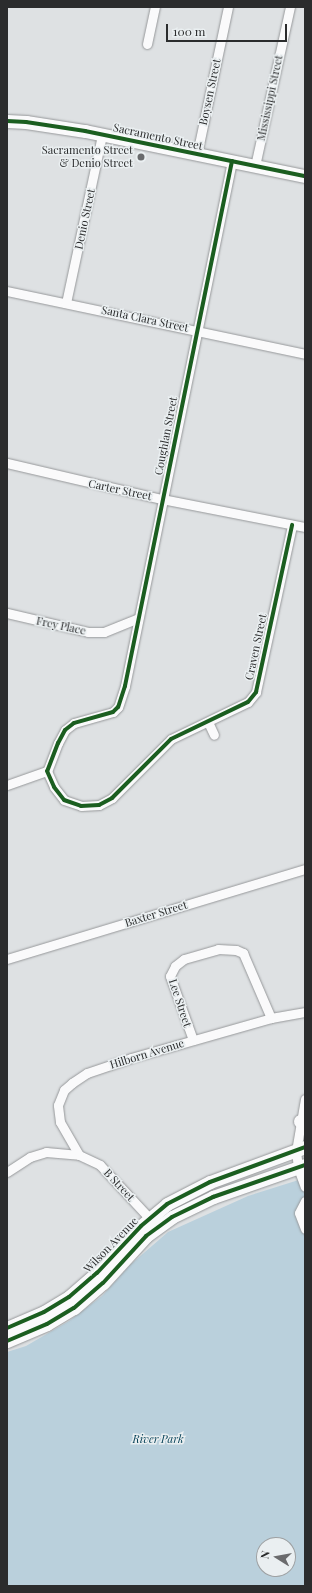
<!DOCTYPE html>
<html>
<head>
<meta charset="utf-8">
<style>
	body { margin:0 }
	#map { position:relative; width:312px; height:1593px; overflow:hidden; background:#dee1e3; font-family:"Playfair Display",serif }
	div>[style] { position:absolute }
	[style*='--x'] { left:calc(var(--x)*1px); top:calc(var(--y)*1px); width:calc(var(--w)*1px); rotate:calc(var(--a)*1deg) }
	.green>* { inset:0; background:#bad0dc }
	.roads { filter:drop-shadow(0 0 1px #96989a) drop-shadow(0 0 1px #96989a) }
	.minor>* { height:9px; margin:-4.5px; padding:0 4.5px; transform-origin:4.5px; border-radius:4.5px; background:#fafafb }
	.secondary>* { height:13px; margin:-6.5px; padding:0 6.5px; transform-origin:6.5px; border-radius:6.5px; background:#fafafb }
	.cycleway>* { height:4px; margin:-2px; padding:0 2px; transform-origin:2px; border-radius:2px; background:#1b5e20 }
	.dots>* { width:11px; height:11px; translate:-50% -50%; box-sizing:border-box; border:2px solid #eaeff1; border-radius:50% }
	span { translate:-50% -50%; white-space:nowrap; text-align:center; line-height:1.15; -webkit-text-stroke:3px #eaeff1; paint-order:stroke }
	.street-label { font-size:11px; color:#2b2c2d }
	.poi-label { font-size:11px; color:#2b2c2d }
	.right { translate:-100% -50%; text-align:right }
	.park-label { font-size:11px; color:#074258; font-style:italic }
	.frame { position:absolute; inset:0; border:8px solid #2b2c2d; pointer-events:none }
	.north { position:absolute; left:256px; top:1537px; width:40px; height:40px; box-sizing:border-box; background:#eaeff1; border:1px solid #9ea1a3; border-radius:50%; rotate:281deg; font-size:11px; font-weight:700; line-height:16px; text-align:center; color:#2b2c2d }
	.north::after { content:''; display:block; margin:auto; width:14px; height:18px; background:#6a6b6d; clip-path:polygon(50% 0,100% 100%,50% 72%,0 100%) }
	.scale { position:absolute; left:166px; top:24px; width:121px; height:18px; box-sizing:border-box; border:2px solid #2b2c2d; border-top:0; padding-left:5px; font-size:12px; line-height:14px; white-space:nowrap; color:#2b2c2d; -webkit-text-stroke:3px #eaeff1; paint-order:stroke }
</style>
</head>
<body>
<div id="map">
	<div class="green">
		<i style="clip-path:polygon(evenodd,305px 1178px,305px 1586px,7px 1586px,7px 1352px,26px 1346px,69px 1321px,102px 1296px,130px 1265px,168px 1232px,248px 1196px,305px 1178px,264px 1545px,288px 1545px,288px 1569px,264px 1569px,264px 1545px)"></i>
	</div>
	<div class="roads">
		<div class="minor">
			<i style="--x:147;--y:44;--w:38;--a:-78"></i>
			<i style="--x:197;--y:154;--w:150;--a:-78.1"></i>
			<i style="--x:232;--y:161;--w:536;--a:101.52"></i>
			<i style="--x:125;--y:686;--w:22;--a:108"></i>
			<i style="--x:118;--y:707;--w:7;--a:135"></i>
			<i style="--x:113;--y:712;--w:41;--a:164.2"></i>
			<i style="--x:74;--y:723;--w:11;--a:142"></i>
			<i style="--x:65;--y:730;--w:15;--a:118"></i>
			<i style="--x:58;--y:743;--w:30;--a:111"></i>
			<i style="--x:47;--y:771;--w:17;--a:66"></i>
			<i style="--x:54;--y:787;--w:16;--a:52"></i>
			<i style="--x:64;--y:800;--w:18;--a:19"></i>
			<i style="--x:81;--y:806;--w:18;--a:-3"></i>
			<i style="--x:99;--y:805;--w:15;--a:-28"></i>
			<i style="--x:112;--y:798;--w:83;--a:-45"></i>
			<i style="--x:171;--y:739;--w:85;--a:-25.7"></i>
			<i style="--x:248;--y:702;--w:13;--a:-51"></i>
			<i style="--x:256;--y:692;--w:171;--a:-77.8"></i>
			<i style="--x:255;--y:166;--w:163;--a:-77.6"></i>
			<i style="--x:7;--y:291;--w:305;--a:11.9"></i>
			<i style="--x:66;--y:303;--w:172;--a:-77.9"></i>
			<i style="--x:7;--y:463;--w:159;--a:13.1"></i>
			<i style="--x:162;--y:499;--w:146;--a:11.1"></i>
			<i style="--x:7;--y:613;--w:83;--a:13.2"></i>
			<i style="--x:88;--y:632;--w:16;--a:0"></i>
			<i style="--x:104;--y:632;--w:37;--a:-22"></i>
			<i style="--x:208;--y:722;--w:14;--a:65"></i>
			<i style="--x:7;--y:785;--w:42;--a:-19.3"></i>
			<i style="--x:7;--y:959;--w:311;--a:-16.8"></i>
			<i style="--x:193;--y:1040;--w:68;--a:-109.8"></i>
			<i style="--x:170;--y:976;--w:11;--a:-63"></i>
			<i style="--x:175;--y:966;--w:11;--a:-38"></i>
			<i style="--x:184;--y:959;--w:35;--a:-16"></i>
			<i style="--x:218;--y:949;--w:18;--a:3"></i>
			<i style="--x:236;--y:950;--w:8;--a:23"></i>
			<i style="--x:243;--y:953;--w:71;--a:66.7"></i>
			<i style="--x:305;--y:1099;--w:53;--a:99.8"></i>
			<i style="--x:296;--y:1151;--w:17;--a:83"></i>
			<i style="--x:298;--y:1168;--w:20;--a:70"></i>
			<i style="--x:79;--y:1155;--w:38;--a:-120"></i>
			<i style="--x:60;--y:1122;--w:17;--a:-97"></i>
			<i style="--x:58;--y:1105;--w:16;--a:-68"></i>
			<i style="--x:64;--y:1090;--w:11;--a:-41"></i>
			<i style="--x:72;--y:1083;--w:18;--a:-34"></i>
			<i style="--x:87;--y:1073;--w:46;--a:-18.8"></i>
			<i style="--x:131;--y:1058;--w:146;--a:-15.9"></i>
			<i style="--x:271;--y:1018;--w:35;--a:-10"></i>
			<i style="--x:7;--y:1172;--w:27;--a:-33"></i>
			<i style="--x:30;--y:1157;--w:17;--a:-17"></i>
			<i style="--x:46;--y:1152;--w:33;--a:5"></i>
			<i style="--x:79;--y:1155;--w:23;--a:25"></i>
			<i style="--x:100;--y:1165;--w:78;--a:47.1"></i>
			<i style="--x:305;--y:1201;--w:13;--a:117"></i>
			<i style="--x:299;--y:1213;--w:17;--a:69"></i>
		</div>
		<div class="secondary">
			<i style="--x:7;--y:121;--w:19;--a:3"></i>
			<i style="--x:26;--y:122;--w:60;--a:8.7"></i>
			<i style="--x:85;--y:131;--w:225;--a:11.6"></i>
			<i style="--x:300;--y:1121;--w:8;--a:50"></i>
			<i style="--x:7;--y:1328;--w:40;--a:-23.4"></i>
			<i style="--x:44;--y:1312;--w:29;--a:-31"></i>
			<i style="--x:69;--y:1297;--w:37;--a:-41"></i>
			<i style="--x:97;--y:1273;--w:64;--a:-46.9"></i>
			<i style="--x:141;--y:1226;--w:34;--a:-40"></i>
			<i style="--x:167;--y:1204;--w:48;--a:-27.1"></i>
			<i style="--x:210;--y:1182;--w:101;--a:-20.2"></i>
			<i style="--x:7;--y:1341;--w:43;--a:-23"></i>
			<i style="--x:47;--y:1324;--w:31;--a:-31"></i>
			<i style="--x:74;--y:1308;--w:38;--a:-41"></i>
			<i style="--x:103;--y:1283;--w:64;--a:-47.5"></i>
			<i style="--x:146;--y:1236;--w:32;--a:-36"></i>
			<i style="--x:172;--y:1217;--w:46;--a:-26"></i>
			<i style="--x:213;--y:1197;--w:97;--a:-19.2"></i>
		</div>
	</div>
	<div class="cycleway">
		<i style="--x:7;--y:121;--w:19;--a:3"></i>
		<i style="--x:26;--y:122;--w:60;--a:8.7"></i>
		<i style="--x:85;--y:131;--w:225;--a:11.6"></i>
		<i style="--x:232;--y:161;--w:536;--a:101.52"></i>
		<i style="--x:125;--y:686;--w:22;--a:108"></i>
		<i style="--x:118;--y:707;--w:7;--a:135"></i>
		<i style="--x:113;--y:712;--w:41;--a:164.2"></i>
		<i style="--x:74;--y:723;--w:11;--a:142"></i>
		<i style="--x:65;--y:730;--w:15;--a:118"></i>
		<i style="--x:58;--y:743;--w:30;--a:111"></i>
		<i style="--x:47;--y:771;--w:17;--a:66"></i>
		<i style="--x:54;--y:787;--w:16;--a:52"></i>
		<i style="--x:64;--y:800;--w:18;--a:19"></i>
		<i style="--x:81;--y:806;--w:18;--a:-3"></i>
		<i style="--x:99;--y:805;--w:15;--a:-28"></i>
		<i style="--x:112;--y:798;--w:83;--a:-45"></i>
		<i style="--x:171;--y:739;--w:85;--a:-25.7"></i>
		<i style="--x:248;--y:702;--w:13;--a:-51"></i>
		<i style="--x:256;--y:692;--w:171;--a:-77.8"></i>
		<i style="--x:7;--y:1328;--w:40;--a:-23.4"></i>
		<i style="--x:44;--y:1312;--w:29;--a:-31"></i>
		<i style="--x:69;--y:1297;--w:37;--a:-41"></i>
		<i style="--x:97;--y:1273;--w:64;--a:-46.9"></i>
		<i style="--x:141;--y:1226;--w:34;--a:-40"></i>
		<i style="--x:167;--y:1204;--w:48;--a:-27.1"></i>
		<i style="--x:210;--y:1182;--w:101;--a:-20.2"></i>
		<i style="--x:7;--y:1341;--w:43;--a:-23"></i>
		<i style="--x:47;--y:1324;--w:31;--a:-31"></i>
		<i style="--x:74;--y:1308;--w:38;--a:-41"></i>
		<i style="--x:103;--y:1283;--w:64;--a:-47.5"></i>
		<i style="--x:146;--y:1236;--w:32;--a:-36"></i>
		<i style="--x:172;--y:1217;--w:46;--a:-26"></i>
		<i style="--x:213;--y:1197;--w:97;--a:-19.2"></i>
	</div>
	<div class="dots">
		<i style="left:141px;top:157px;background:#6a6b6d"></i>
	</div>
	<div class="street-label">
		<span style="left:210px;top:92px;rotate:-78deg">Boysen Street</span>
		<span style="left:270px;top:98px;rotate:-78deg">Mississippi Street</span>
		<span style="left:158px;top:137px;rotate:12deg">Sacramento Street</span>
		<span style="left:85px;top:219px;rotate:-78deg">Denio Street</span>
		<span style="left:145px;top:319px;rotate:12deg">Santa Clara Street</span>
		<span style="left:166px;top:436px;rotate:-79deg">Coughlan Street</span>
		<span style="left:120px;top:490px;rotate:12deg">Carter Street</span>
		<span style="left:61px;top:626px;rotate:12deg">Frey Place</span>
		<span style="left:256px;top:647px;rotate:-78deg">Craven Street</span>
		<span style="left:156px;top:914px;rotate:-17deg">Baxter Street</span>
		<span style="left:180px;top:1003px;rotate:72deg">Lee Street</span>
		<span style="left:147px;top:1054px;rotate:-17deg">Hilborn Avenue</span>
		<span style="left:119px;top:1185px;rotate:47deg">B Street</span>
		<span style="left:111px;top:1245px;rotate:-46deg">Wilson Avenue</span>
	</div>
	<div class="poi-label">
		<span class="right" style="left:133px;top:157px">Sacramento Street<br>&amp; Denio Street</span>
	</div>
	<div class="park-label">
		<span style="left:158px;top:1439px">River Park</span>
	</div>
	<div class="frame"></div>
	<div class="north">N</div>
	<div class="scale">100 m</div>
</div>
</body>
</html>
